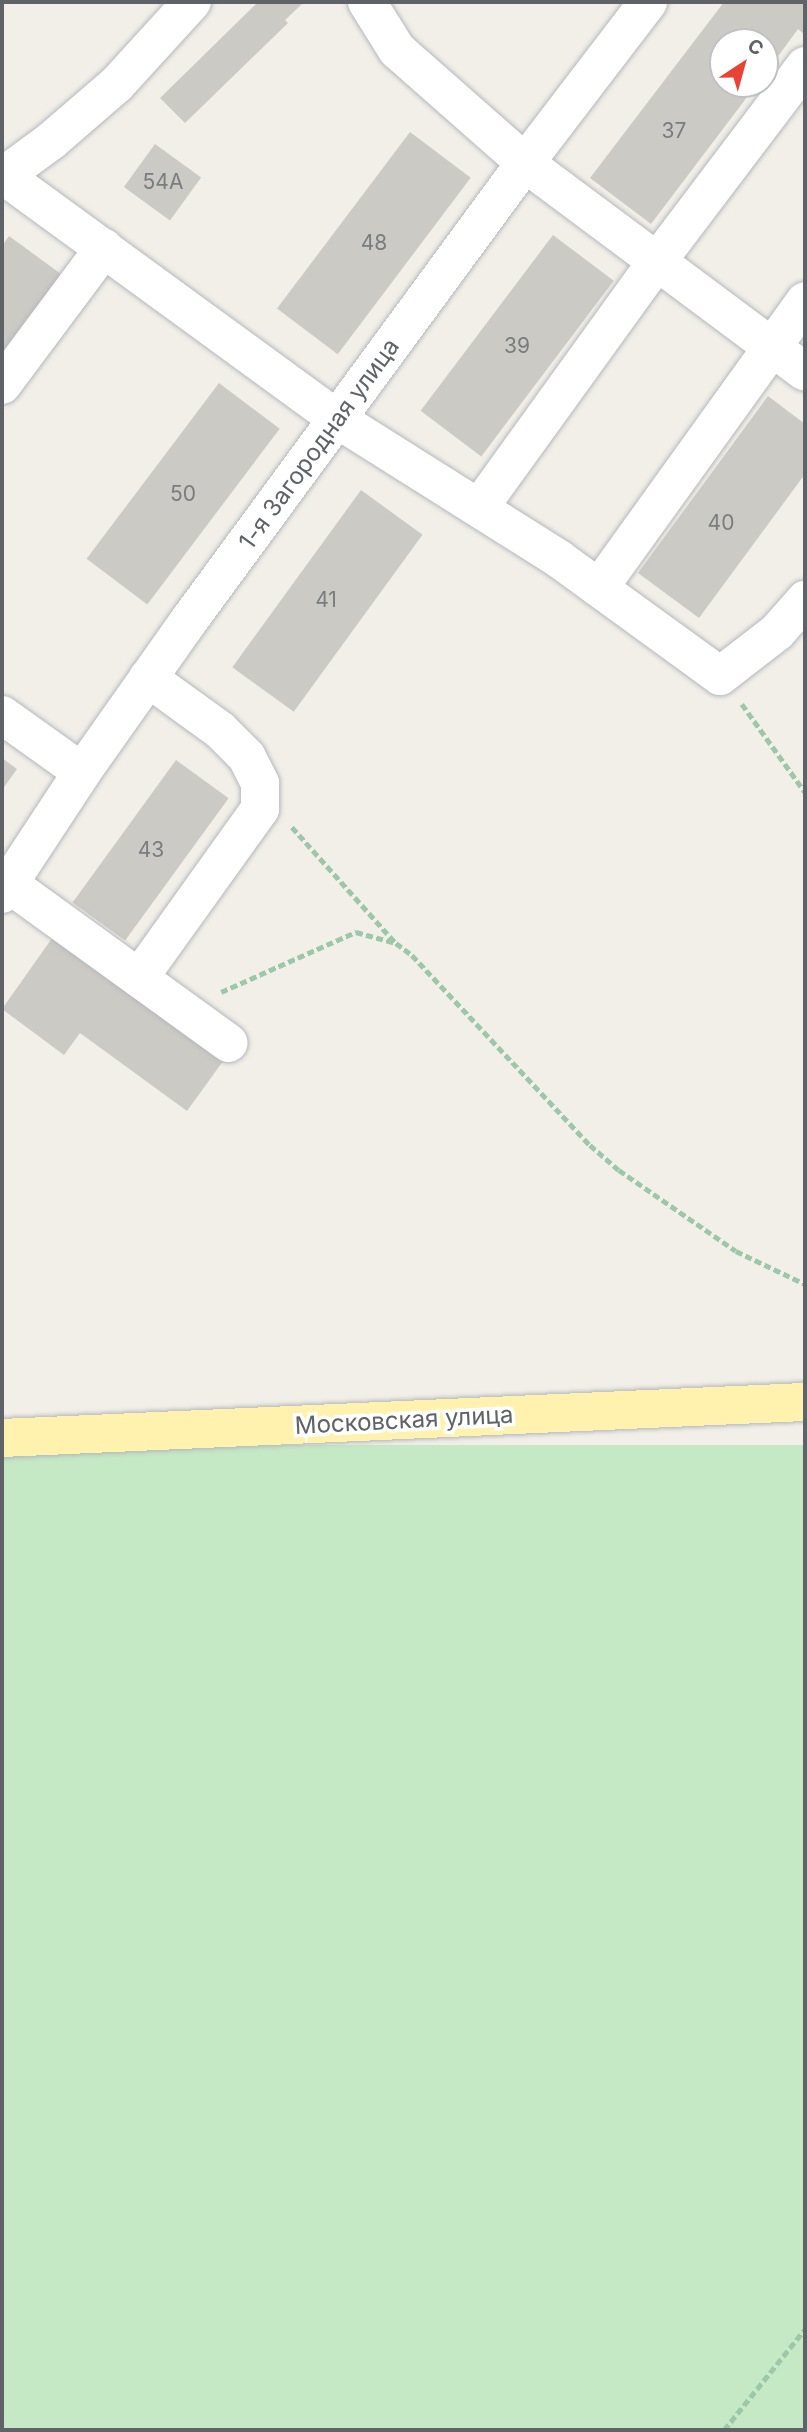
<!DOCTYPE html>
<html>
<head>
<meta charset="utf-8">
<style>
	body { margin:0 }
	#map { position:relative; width:807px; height:2432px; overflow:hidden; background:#f1efe8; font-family:Inter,sans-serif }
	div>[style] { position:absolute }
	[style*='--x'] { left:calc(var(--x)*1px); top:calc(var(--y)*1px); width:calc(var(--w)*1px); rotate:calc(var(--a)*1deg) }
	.green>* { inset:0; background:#c5e8c5; transform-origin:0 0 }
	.building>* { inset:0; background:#cccac5; transform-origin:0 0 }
	.path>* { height:4.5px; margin-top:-2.25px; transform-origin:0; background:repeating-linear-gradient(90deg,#9cc7a9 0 7px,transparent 0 10.5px) }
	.roads { filter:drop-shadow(0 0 2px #b5b8bc) drop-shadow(0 0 2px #b5b8bc) }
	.minor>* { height:38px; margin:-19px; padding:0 19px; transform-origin:19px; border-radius:19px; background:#fff }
	.major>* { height:38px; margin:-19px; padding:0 19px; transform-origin:19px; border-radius:19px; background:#fff2af }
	span { translate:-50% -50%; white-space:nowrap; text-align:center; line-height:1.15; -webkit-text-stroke:7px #fff; paint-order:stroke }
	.number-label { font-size:21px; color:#7a7d7f }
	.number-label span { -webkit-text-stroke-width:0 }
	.street-label { font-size:24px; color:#5f6368 }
	.frame { position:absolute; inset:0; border:4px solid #5f6368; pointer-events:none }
	.north { position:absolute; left:709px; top:28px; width:70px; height:70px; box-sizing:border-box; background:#fff; border:2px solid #bfc1c3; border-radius:50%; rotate:36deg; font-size:19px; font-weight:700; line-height:28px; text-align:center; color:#5f6368 }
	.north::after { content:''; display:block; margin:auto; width:24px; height:32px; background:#ea4335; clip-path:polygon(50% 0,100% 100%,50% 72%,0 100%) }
</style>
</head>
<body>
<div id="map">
	<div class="green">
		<i style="left:805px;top:1445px;width:985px;height:804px;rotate:90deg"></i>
	</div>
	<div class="building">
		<i style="clip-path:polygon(258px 2px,304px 2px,285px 20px,288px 23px,185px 123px,160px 98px)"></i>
		<i style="clip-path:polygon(724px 2px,805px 2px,805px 35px,798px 29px,765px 74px,765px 42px,723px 42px,723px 84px,757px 84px,651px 224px,590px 178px)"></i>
		<i style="left:410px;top:132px;width:76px;height:221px;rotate:37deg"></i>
		<i style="left:155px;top:144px;width:57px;height:53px;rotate:36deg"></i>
		<i style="left:553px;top:235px;width:76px;height:220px;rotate:37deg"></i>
		<i style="clip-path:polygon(9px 236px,61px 274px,2px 357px,2px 246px)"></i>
		<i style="left:219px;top:383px;width:76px;height:220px;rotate:37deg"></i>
		<i style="clip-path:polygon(768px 396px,805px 424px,805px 474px,699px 618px,638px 573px)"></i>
		<i style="left:361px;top:490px;width:76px;height:219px;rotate:36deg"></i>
		<i style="clip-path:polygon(2px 758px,17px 769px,2px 790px)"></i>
		<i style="left:176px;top:760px;width:65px;height:176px;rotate:36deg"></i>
		<i style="clip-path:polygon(55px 934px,226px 1057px,187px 1111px,80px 1033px,64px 1055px,2px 1009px)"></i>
	</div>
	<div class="path">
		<i style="--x:742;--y:704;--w:108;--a:54.4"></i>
		<i style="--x:292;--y:827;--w:154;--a:48.2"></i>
		<i style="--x:221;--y:992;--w:148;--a:-24"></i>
		<i style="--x:356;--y:932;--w:41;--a:15.4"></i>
		<i style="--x:396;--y:943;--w:20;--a:37"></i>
		<i style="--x:412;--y:955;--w:260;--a:46.9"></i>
		<i style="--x:590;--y:1145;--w:38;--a:41"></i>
		<i style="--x:619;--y:1170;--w:142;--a:34.7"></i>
		<i style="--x:736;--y:1251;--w:76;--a:25.6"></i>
		<i style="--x:724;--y:2430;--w:129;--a:-51.3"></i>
	</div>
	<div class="roads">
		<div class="minor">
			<i style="--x:367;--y:2;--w:57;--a:58"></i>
			<i style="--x:397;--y:50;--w:171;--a:41.4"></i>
			<i style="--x:525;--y:163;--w:349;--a:36.7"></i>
			<i style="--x:4;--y:176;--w:412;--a:36.1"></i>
			<i style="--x:337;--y:419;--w:262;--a:32.2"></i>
			<i style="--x:559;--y:559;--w:199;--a:36"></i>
			<i style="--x:720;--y:676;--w:72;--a:-37.7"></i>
			<i style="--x:777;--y:632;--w:43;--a:-48.8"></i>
			<i style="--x:2;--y:177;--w:61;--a:-36.3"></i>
			<i style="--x:51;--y:141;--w:87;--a:-40.8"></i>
			<i style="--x:117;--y:84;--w:111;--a:-47.6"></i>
			<i style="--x:2;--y:385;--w:171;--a:-53.3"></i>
			<i style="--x:479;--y:508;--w:302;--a:-54.2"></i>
			<i style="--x:656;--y:263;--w:247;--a:-52.9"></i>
			<i style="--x:599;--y:588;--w:353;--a:-54.3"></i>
			<i style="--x:2;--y:715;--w:98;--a:35.5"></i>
			<i style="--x:9;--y:884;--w:271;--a:35.9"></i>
			<i style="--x:2;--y:894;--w:146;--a:-56.7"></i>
			<i style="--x:82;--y:772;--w:187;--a:-54.8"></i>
			<i style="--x:190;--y:619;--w:566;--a:-53.7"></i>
			<i style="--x:525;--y:163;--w:203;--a:-52.6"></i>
			<i style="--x:139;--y:978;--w:208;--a:-54.4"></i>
			<i style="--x:260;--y:809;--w:26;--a:-90"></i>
			<i style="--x:260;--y:783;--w:29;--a:-117"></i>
			<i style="--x:247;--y:757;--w:38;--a:-135"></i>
			<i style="--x:220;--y:730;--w:89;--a:-144.2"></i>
		</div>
		<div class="major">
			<i style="--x:2;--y:1438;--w:804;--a:-2.57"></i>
		</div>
	</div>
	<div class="number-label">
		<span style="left:674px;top:131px">37</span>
		<span style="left:163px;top:182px">54А</span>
		<span style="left:374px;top:243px">48</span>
		<span style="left:517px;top:346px">39</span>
		<span style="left:183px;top:494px">50</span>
		<span style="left:721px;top:523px">40</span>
		<span style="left:326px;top:600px">41</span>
		<span style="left:151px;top:850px">43</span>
	</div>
	<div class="street-label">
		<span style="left:319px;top:444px;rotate:-54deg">1-я Загородная улица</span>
		<span style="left:404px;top:1420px;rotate:-3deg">Московская улица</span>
	</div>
	<div class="frame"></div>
	<div class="north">С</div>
</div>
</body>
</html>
